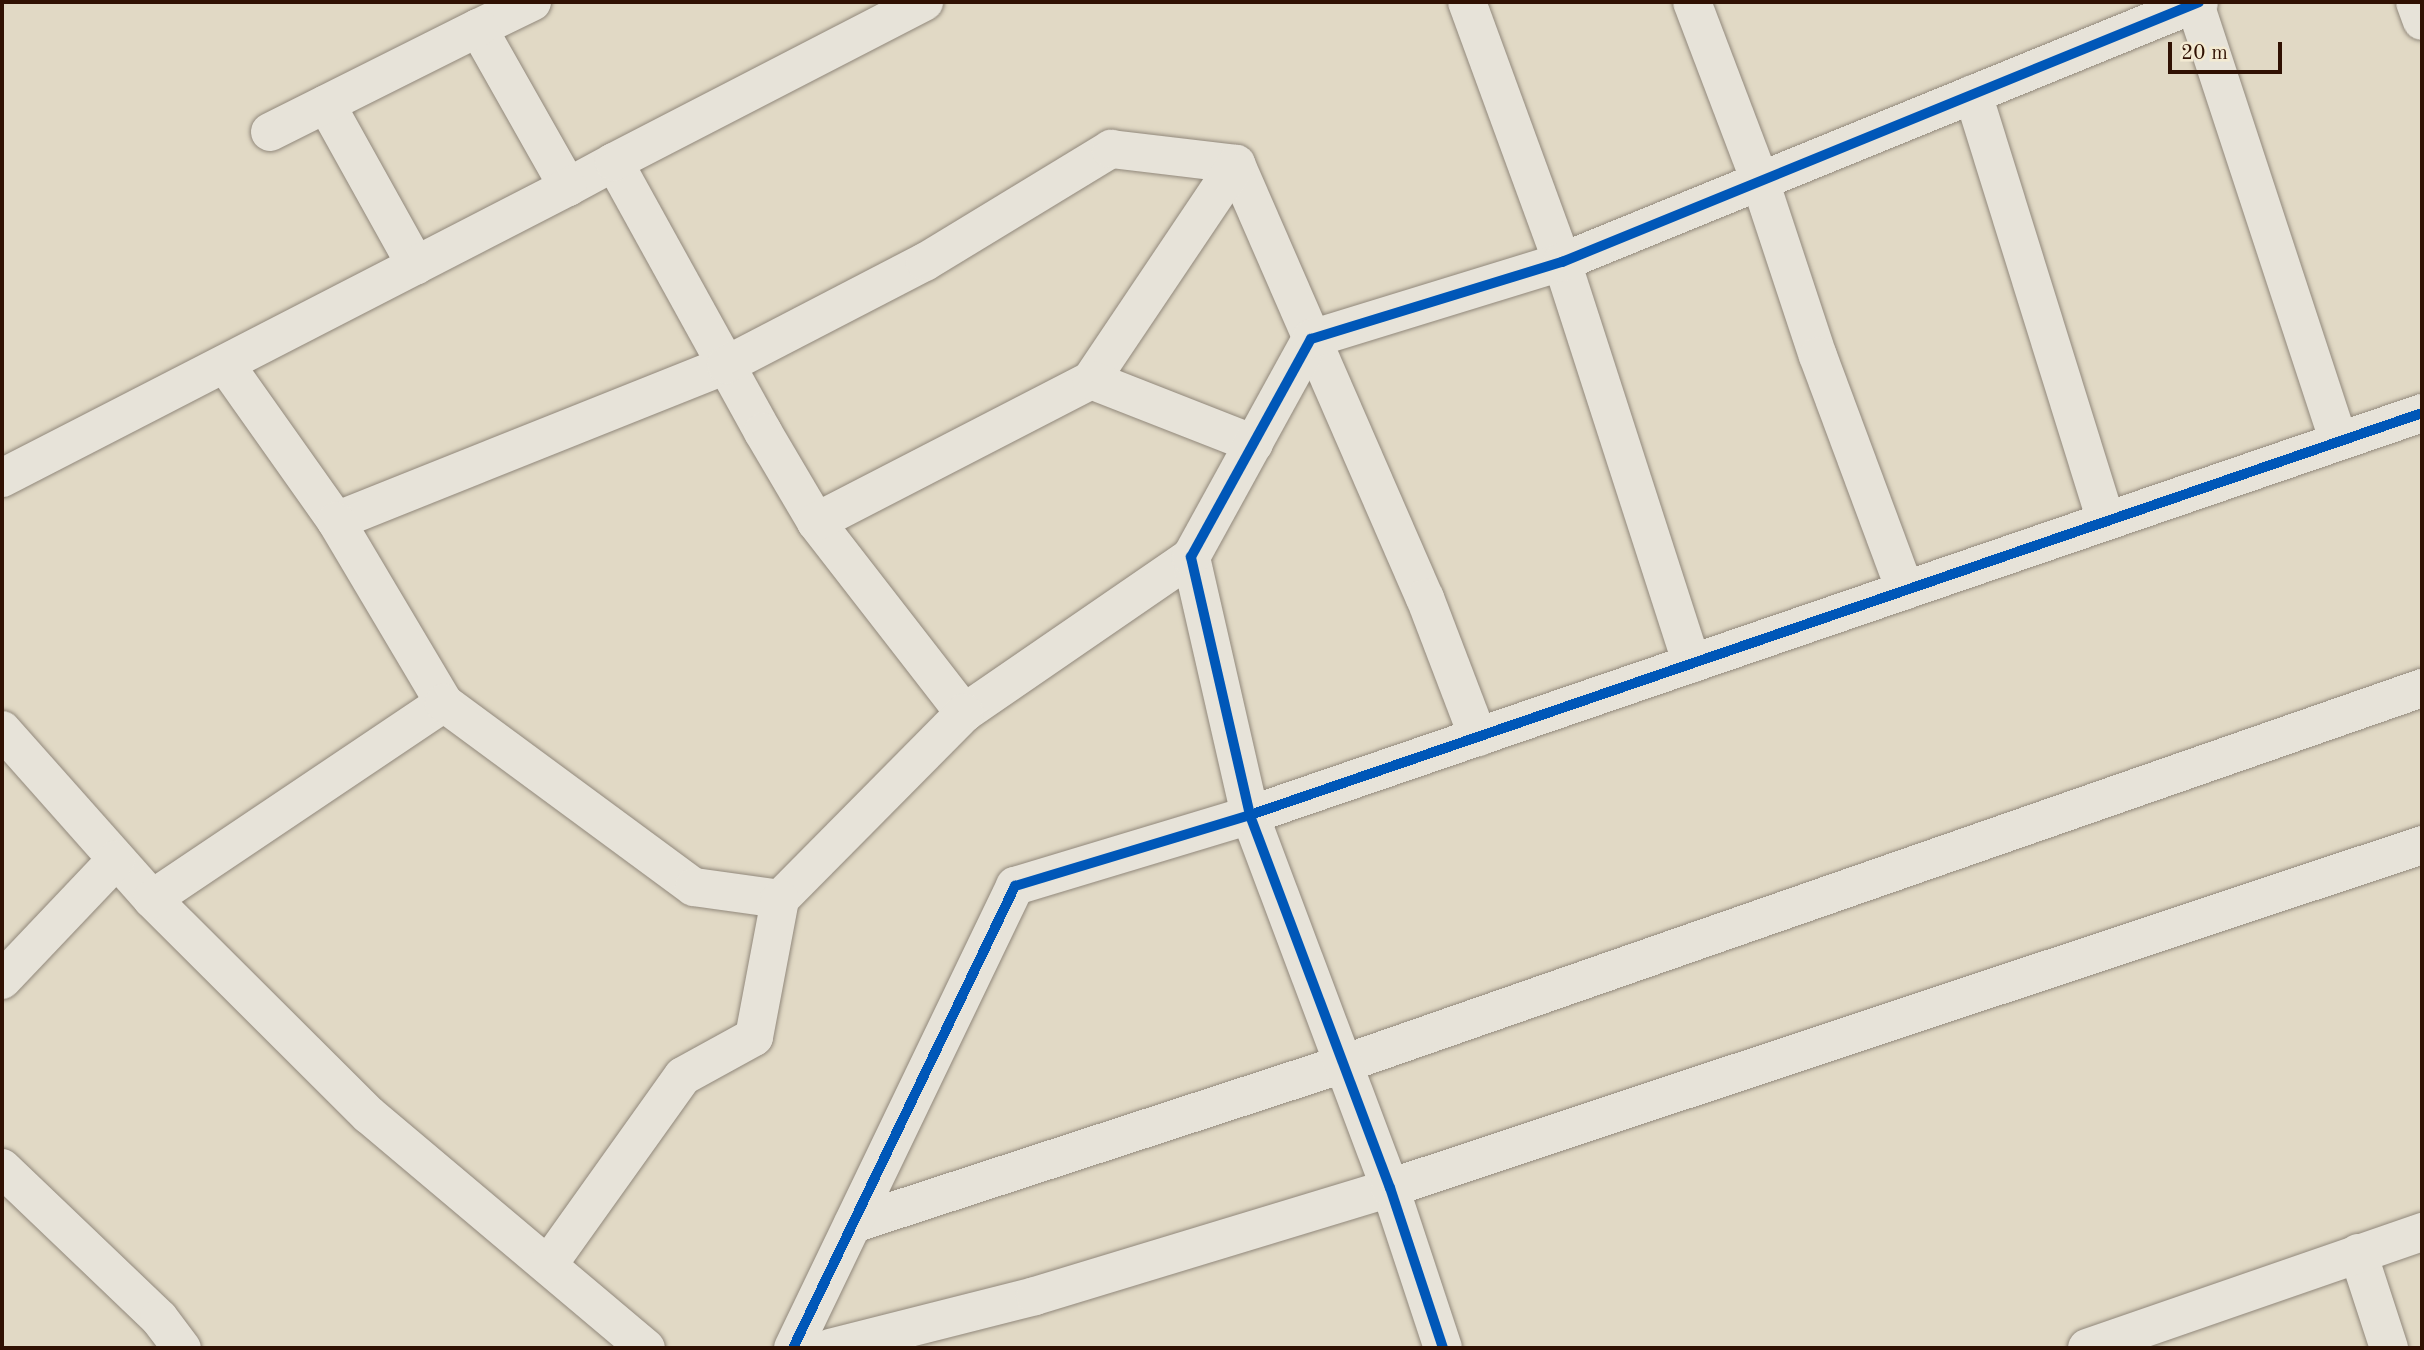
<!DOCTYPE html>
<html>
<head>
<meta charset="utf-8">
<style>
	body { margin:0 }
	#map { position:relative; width:2424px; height:1350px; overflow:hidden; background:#e1d9c5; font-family:"Old Standard TT",serif }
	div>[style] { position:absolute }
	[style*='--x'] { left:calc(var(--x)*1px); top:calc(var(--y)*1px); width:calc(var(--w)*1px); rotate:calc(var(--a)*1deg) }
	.roads { filter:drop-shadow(0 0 2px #91887b) drop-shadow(0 0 2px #91887b) }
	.minor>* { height:38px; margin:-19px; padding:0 19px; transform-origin:19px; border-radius:19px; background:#e7e3d9 }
	.tertiary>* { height:38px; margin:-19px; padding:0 19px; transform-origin:19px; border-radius:19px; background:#e7e3d9 }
	.cycleway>* { height:10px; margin:-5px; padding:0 5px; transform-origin:5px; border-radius:5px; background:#0057b8 }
	span { translate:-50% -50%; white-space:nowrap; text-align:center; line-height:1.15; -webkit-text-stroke:5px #f3ead2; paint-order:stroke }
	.frame { position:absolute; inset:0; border:4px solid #301103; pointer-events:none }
	.scale { position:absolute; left:2168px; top:42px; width:114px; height:32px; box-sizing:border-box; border:4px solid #301103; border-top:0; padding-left:9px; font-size:21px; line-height:24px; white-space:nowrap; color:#301103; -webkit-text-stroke:5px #f3ead2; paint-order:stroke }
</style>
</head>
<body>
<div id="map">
	<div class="roads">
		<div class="minor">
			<i style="--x:532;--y:2;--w:60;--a:154.3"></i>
			<i style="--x:478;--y:28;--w:183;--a:60.5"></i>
			<i style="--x:568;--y:187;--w:52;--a:-28.5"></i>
			<i style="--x:614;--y:162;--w:308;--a:61.1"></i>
			<i style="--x:763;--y:432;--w:104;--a:59.5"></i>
			<i style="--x:816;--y:522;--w:242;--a:52.2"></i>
			<i style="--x:964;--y:713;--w:275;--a:-34.5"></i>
			<i style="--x:1467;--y:2;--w:277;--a:69.9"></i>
			<i style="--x:1562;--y:262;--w:422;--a:72.1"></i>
			<i style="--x:1692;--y:2;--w:191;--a:69.2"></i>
			<i style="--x:1760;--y:181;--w:184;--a:71.7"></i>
			<i style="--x:1818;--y:356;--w:250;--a:69.6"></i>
			<i style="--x:2415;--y:2;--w:20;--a:70"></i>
			<i style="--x:2195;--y:4;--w:460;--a:71.8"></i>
			<i style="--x:1973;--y:94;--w:447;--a:72.7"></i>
			<i style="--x:326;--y:104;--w:185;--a:60.9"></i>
			<i style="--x:270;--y:132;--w:233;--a:-26.6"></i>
			<i style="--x:614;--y:162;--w:349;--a:-27.3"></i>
			<i style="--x:225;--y:364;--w:192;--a:54.7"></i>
			<i style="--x:336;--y:521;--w:420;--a:-21.8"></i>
			<i style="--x:726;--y:365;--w:224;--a:-27.4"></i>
			<i style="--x:925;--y:262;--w:218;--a:-31.3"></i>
			<i style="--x:1111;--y:149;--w:126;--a:6.8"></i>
			<i style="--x:1236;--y:164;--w:473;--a:66.5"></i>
			<i style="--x:1425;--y:598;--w:149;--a:69.1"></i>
			<i style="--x:1091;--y:380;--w:260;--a:-56.1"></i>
			<i style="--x:2;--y:478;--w:636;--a:-27.21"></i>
			<i style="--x:336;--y:521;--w:212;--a:59.3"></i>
			<i style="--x:816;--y:522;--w:309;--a:-27.3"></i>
			<i style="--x:1091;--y:380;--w:175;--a:21.4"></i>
			<i style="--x:2;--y:730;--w:226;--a:48.4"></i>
			<i style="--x:152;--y:899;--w:306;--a:44.9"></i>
			<i style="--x:369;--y:1115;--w:362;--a:40.1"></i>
			<i style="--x:152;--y:899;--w:352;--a:-33.9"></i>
			<i style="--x:444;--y:703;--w:310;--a:36.4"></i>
			<i style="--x:694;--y:887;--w:87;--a:7.9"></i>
			<i style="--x:780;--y:899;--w:262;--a:-45.3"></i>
			<i style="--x:2;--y:980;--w:166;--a:-46.5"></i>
			<i style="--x:2;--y:1168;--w:217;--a:43.7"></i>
			<i style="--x:159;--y:1318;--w:38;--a:53"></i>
			<i style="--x:853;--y:1224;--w:515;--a:-18.08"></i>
			<i style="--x:1343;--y:1064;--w:1143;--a:-19.21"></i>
			<i style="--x:2358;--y:1253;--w:100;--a:71.9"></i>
			<i style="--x:548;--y:1265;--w:232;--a:-54.5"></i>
			<i style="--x:683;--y:1076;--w:81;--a:-28.8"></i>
			<i style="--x:754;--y:1037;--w:140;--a:-79.3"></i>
			<i style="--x:793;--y:1348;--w:513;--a:-64.33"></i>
			<i style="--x:1015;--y:886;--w:245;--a:-16.8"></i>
			<i style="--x:1250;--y:815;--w:1239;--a:-18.93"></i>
			<i style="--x:1443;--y:1348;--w:169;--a:-108.3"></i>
			<i style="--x:1390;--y:1188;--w:398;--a:-110.6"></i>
			<i style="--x:1250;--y:815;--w:265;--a:-102.9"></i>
			<i style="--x:1191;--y:557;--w:249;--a:-61.2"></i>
			<i style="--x:1311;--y:339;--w:263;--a:-17.1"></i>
			<i style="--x:1562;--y:262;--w:688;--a:-22.2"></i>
			<i style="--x:2087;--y:1348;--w:355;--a:-19.1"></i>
		</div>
		<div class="tertiary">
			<i style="--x:830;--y:1348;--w:211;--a:-14.2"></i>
			<i style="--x:1035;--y:1296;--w:371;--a:-16.9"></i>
			<i style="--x:1390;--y:1188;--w:1088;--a:-18.38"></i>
		</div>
	</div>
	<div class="cycleway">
		<i style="--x:793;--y:1348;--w:513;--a:-64.33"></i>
		<i style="--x:1015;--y:886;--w:245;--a:-16.8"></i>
		<i style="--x:1250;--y:815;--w:1239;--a:-18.93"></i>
		<i style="--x:1443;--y:1348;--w:169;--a:-108.3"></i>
		<i style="--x:1390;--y:1188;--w:398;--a:-110.6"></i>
		<i style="--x:1250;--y:815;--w:265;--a:-102.9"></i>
		<i style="--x:1191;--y:557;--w:249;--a:-61.2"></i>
		<i style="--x:1311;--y:339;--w:263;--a:-17.1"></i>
		<i style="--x:1562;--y:262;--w:688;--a:-22.2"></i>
	</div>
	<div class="frame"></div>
	<div class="scale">20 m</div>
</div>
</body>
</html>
